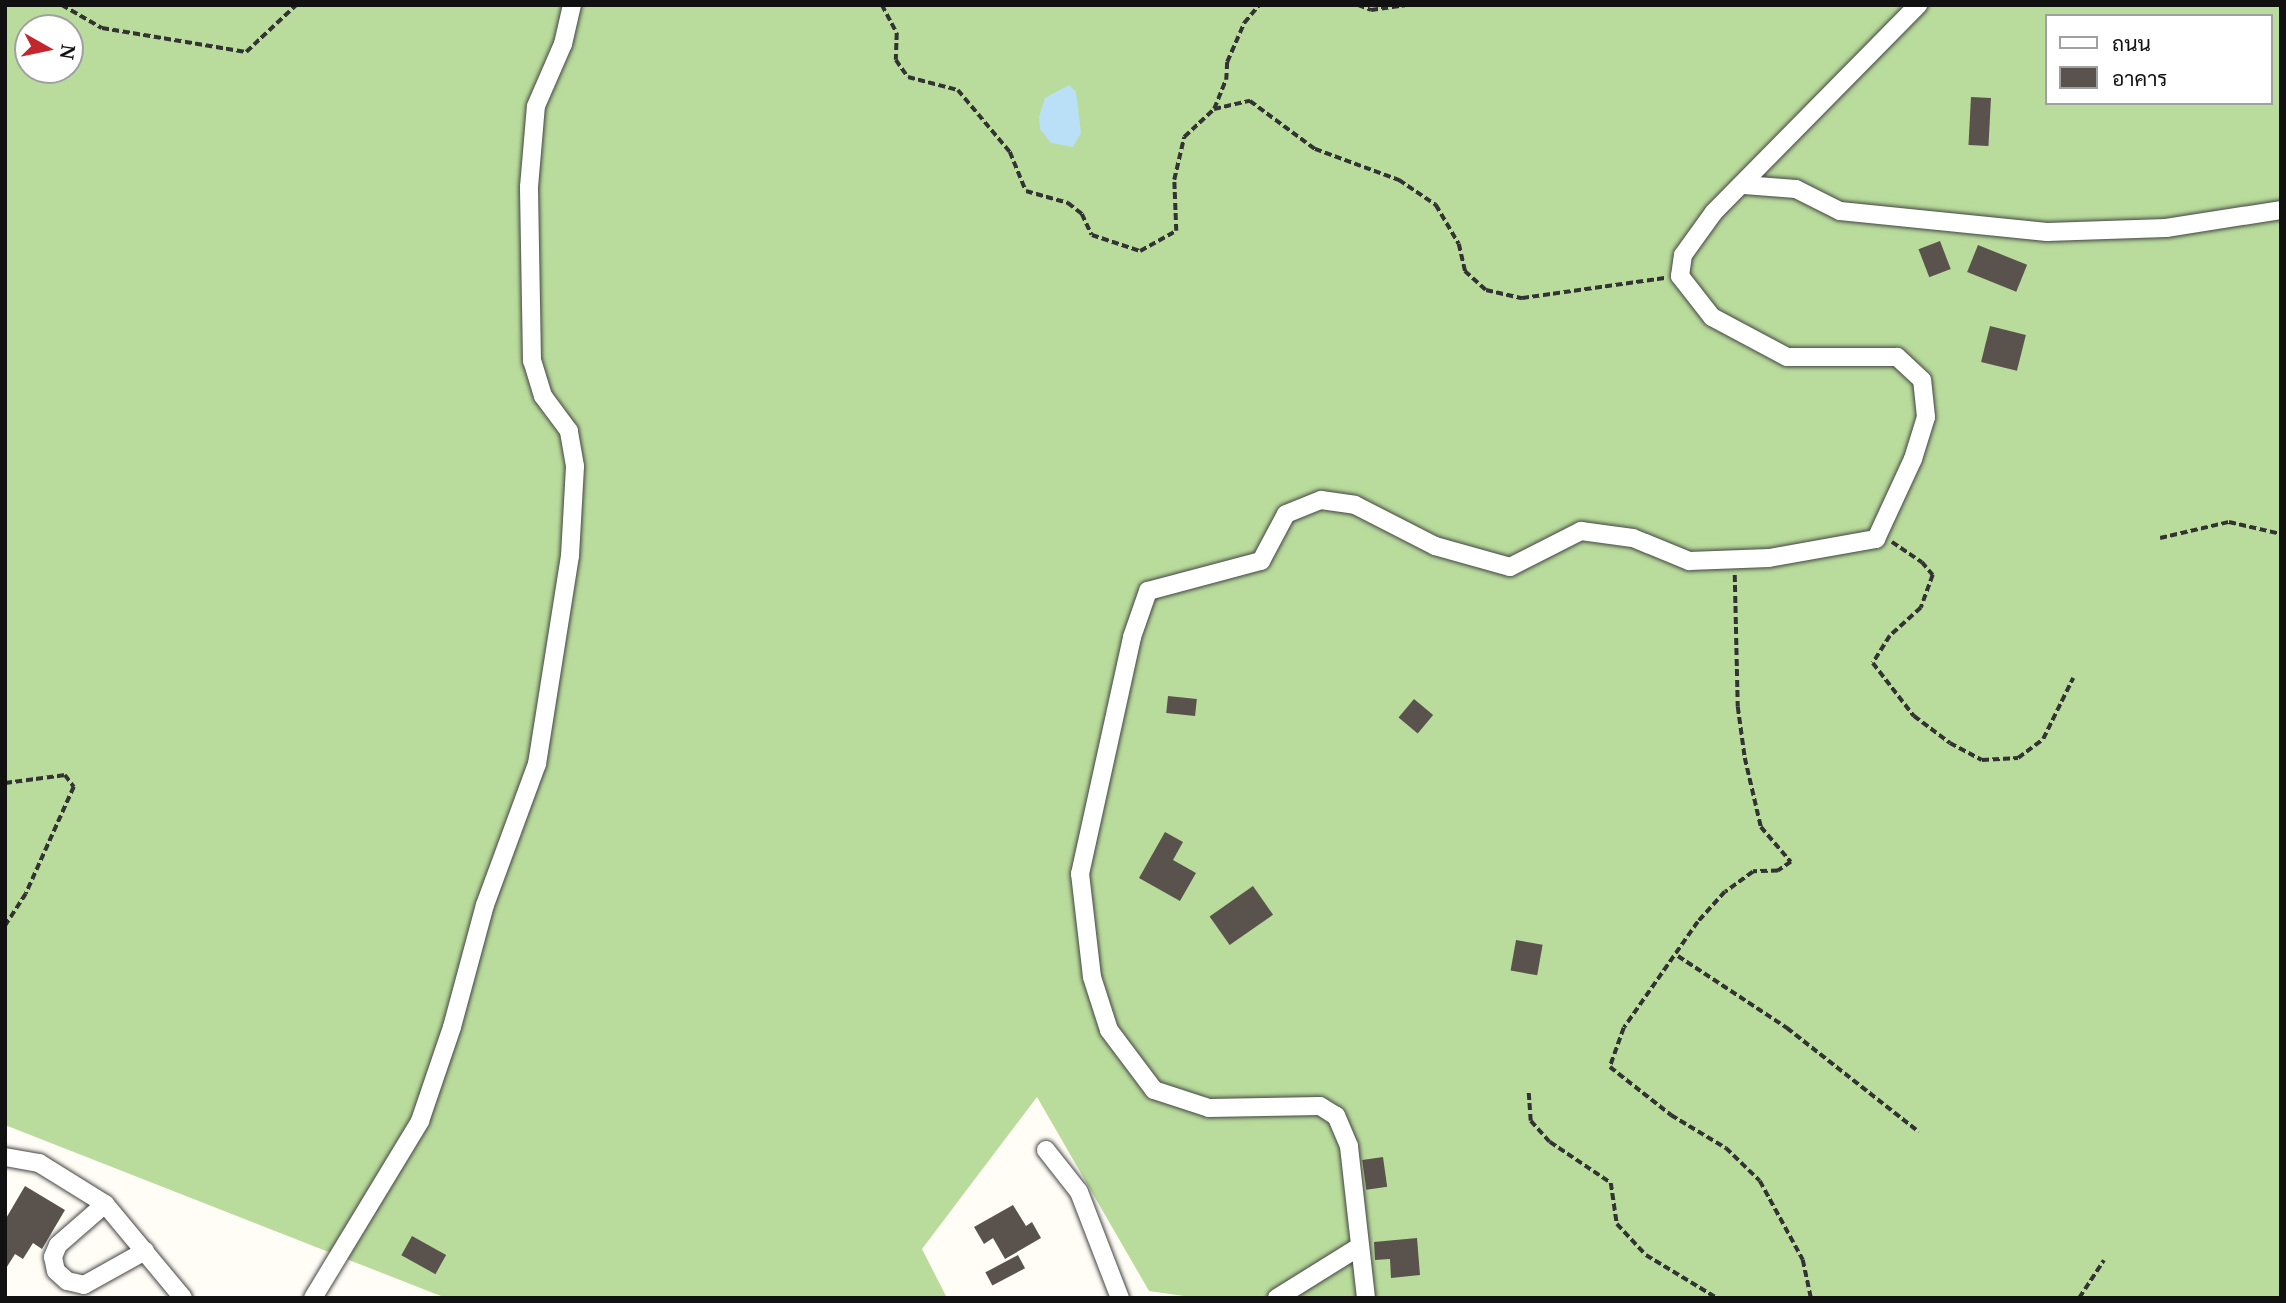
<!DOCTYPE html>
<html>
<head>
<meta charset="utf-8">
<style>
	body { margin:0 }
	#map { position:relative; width:2286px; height:1303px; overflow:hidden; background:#fffdf5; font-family:"Noto Serif",Sarabun,serif }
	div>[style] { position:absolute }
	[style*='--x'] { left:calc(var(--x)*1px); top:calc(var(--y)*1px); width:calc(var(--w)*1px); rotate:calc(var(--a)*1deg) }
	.forest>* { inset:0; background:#b9dc9c }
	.water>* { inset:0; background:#b9e0f7 }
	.building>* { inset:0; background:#5a524d; transform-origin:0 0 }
	.path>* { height:3.5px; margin-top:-1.75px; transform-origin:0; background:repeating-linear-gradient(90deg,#333 0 7px,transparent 0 10.5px) }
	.roads { filter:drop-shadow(0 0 2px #444) drop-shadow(0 0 2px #444) }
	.street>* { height:18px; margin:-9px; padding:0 9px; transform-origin:9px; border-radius:9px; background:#fff }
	span { translate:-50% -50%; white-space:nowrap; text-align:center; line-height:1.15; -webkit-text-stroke:7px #fff; paint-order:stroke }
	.frame { position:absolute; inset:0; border:7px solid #111; pointer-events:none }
	.legend { position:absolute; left:2045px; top:14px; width:228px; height:91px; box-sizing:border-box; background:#fff; border:2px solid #a0a0a0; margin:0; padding:9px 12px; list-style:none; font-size:21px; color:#111 }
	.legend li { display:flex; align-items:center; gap:14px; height:35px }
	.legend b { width:35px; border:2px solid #a0a0a0 }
	.north { position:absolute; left:14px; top:14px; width:70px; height:70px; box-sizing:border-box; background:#fff; border:2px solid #a0a0a0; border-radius:50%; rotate:99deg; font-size:19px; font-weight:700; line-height:28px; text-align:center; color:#111 }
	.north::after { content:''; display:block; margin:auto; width:24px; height:32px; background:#c4262e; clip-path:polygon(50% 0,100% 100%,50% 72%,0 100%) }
</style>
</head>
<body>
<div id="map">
	<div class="forest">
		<i style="clip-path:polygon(evenodd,5px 5px,2281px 5px,2281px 1298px,1198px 1298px,1149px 1291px,1037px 1097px,922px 1249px,947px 1298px,446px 1298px,5px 1125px,5px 5px,2046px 16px,2270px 16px,2270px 103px,2046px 103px,2046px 16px,5px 5px,28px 28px,70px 28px,70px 70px,28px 70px,28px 28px)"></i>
	</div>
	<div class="water">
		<i style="clip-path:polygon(1069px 85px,1076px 92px,1081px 133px,1073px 147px,1051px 143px,1040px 129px,1039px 117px,1045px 98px)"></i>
	</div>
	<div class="building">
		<i style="left:1971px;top:97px;width:20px;height:48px;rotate:3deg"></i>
		<i style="left:1940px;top:241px;width:30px;height:23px;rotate:69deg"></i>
		<i style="left:1978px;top:245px;width:53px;height:29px;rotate:22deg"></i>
		<i style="left:1990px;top:326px;width:37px;height:37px;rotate:14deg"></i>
		<i style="left:1168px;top:696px;width:29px;height:17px;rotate:6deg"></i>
		<i style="left:1414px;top:699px;width:25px;height:24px;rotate:40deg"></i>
		<i style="clip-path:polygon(1165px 832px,1183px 842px,1173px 860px,1196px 873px,1180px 901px,1139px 878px)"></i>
		<i style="left:1253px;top:886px;width:35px;height:53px;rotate:55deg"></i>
		<i style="left:1516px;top:940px;width:27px;height:31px;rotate:10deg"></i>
		<i style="left:1383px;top:1157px;width:30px;height:21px;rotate:82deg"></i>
		<i style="clip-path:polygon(25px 1186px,65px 1210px,42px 1249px,33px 1243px,23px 1259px,15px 1254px,5px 1270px,5px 1220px)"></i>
		<i style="clip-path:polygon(1013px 1205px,1026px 1226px,1032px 1222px,1041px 1238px,1005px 1259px,993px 1238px,984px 1244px,974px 1227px)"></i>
		<i style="left:412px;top:1236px;width:39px;height:22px;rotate:29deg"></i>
		<i style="clip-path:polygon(1417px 1238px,1420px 1275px,1391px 1278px,1390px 1259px,1375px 1260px,1374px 1242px)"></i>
		<i style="left:1018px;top:1255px;width:15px;height:37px;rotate:62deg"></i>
	</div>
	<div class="path">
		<i style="--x:62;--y:5;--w:46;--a:29.9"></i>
		<i style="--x:102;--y:28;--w:146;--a:9.5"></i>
		<i style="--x:246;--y:52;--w:69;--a:-43.2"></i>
		<i style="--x:882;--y:5;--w:32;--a:62"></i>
		<i style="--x:897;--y:33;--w:27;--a:92"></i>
		<i style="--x:896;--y:60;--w:21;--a:55"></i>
		<i style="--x:908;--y:77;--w:52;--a:14.6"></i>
		<i style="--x:958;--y:90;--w:81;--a:50"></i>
		<i style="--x:1010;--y:152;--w:42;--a:67.7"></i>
		<i style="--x:1026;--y:191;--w:44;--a:15.9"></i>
		<i style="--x:1068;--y:203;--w:18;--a:38"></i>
		<i style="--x:1082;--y:214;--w:23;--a:65"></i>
		<i style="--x:1092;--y:235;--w:51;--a:18.4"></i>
		<i style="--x:1140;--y:251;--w:41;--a:-29.1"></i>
		<i style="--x:1176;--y:231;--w:51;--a:-92.2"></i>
		<i style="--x:1174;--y:180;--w:44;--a:-76.9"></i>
		<i style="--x:1184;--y:137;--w:41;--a:-43"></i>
		<i style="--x:1214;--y:109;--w:37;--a:-13"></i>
		<i style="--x:1250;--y:101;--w:81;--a:36.4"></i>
		<i style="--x:1315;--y:149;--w:90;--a:20.3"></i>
		<i style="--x:1399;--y:180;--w:45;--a:34"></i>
		<i style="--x:1436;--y:205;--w:45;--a:59.5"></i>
		<i style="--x:1459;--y:244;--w:28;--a:77"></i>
		<i style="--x:1465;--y:271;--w:28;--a:42"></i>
		<i style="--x:1486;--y:290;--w:37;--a:13"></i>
		<i style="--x:1522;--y:298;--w:144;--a:-8"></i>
		<i style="--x:1358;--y:5;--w:14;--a:21"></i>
		<i style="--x:1371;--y:10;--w:34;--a:-8"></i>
		<i style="--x:1214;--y:109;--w:31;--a:-68"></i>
		<i style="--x:1226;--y:80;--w:18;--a:-87"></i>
		<i style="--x:1227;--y:62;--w:43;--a:-66.4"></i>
		<i style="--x:1244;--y:23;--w:23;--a:-50"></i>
		<i style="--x:2160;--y:538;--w:71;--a:-13.1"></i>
		<i style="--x:2229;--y:522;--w:53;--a:13"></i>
		<i style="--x:1892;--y:542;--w:36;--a:34"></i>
		<i style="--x:1922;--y:562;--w:17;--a:50"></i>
		<i style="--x:1933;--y:575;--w:35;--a:110"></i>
		<i style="--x:1921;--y:608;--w:42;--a:137.9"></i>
		<i style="--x:1890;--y:636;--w:32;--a:122"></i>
		<i style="--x:1873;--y:663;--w:67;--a:52.3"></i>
		<i style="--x:1914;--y:716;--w:45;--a:36.9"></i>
		<i style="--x:1950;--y:743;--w:36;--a:28"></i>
		<i style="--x:1982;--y:760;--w:36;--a:-3"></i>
		<i style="--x:2018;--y:758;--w:31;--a:-37"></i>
		<i style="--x:2043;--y:739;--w:68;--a:-63.8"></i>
		<i style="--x:1735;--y:575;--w:132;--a:88.7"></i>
		<i style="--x:1738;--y:707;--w:51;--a:82.2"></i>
		<i style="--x:1745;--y:758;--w:71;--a:76.9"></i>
		<i style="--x:1761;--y:827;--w:46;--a:49.4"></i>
		<i style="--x:1791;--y:862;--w:16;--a:145"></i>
		<i style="--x:1778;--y:871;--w:25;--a:178"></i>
		<i style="--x:1753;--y:872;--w:34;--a:144"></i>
		<i style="--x:1725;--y:892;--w:40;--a:132"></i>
		<i style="--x:1698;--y:922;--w:129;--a:124.9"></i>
		<i style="--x:1624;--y:1028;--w:41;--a:109.7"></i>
		<i style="--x:1610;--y:1067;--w:78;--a:38.2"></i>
		<i style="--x:1671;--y:1115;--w:64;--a:31"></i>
		<i style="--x:1726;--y:1148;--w:47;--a:44.1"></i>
		<i style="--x:1760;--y:1181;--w:90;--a:61.4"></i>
		<i style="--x:1803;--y:1260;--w:39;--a:78"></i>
		<i style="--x:5;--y:783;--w:61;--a:-7.6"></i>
		<i style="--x:65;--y:775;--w:15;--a:53"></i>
		<i style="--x:74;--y:787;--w:117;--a:114.2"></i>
		<i style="--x:26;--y:894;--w:38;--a:123"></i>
		<i style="--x:1678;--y:956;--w:131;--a:33.4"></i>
		<i style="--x:1787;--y:1028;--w:168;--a:38.2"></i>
		<i style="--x:1529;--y:1093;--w:28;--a:86"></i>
		<i style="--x:1531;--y:1121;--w:28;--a:48"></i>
		<i style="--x:1550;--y:1142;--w:73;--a:33.9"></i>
		<i style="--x:1611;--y:1183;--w:41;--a:81.7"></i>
		<i style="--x:1617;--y:1224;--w:42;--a:46.9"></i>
		<i style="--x:1646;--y:1255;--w:83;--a:31.2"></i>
		<i style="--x:2079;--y:1298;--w:45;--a:-56.7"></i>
	</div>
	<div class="roads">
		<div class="street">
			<i style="--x:1744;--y:185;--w:52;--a:4.4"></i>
			<i style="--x:1796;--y:189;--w:49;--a:26.6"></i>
			<i style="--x:1840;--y:211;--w:208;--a:5.8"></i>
			<i style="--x:2047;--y:232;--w:119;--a:-1.9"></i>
			<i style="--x:2166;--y:228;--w:116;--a:-8.9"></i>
			<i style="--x:1046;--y:1150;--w:53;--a:51.8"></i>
			<i style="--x:1079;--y:1192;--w:114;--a:68.9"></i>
			<i style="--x:5;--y:1157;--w:35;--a:10"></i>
			<i style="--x:39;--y:1163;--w:78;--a:31.8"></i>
			<i style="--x:105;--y:1204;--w:122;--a:50.3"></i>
			<i style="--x:105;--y:1204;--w:62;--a:138.9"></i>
			<i style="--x:58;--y:1245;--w:13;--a:113"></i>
			<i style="--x:53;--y:1257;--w:14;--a:78"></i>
			<i style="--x:56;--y:1271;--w:15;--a:42"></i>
			<i style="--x:67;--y:1281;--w:17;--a:13"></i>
			<i style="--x:84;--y:1285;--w:70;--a:-29.1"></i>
			<i style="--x:313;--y:1298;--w:207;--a:-58.8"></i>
			<i style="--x:420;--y:1121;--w:99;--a:-71.2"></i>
			<i style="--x:452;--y:1027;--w:126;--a:-74.9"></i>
			<i style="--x:485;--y:905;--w:150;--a:-69.8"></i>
			<i style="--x:537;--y:764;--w:211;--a:-81"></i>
			<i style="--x:570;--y:556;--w:90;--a:-86.8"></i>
			<i style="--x:575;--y:466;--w:36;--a:-100"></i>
			<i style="--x:569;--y:431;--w:44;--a:-126.6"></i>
			<i style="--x:543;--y:396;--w:37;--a:-107"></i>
			<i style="--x:532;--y:361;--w:174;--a:-91"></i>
			<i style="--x:529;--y:187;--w:81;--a:-85.1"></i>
			<i style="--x:536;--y:106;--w:68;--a:-66.5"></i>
			<i style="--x:563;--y:44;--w:40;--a:-77"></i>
			<i style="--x:1277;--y:1298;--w:97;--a:-31.9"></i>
			<i style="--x:1366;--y:1298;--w:153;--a:-96.4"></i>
			<i style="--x:1349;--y:1146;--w:33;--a:-113"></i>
			<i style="--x:1336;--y:1116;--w:19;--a:-148"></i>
			<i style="--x:1320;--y:1106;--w:111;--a:179"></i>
			<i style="--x:1209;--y:1108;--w:58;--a:-161.9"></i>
			<i style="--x:1154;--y:1090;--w:75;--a:-126.9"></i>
			<i style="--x:1109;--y:1030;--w:56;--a:-107.8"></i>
			<i style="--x:1092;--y:977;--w:104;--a:-96.6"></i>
			<i style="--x:1080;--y:874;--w:243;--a:-77.6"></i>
			<i style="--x:1132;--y:637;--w:49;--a:-70.8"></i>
			<i style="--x:1148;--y:591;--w:117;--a:-14.9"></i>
			<i style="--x:1261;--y:561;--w:53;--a:-62"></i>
			<i style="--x:1286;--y:514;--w:38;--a:-22"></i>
			<i style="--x:1321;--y:500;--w:34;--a:8"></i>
			<i style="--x:1355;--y:505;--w:90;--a:27.1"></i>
			<i style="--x:1435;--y:546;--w:78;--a:15.6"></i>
			<i style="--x:1510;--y:567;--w:80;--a:-26.9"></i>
			<i style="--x:1581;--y:531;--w:52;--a:7.7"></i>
			<i style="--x:1633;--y:538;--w:61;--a:22.3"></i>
			<i style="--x:1689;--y:561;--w:80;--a:-2.1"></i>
			<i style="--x:1769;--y:558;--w:109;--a:-10.1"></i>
			<i style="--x:1876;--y:539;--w:88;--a:-65.2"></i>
			<i style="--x:1913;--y:459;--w:44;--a:-72.8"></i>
			<i style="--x:1926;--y:417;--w:37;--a:-96"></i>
			<i style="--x:1922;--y:380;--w:34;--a:-137"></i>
			<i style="--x:1897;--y:357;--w:110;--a:180"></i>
			<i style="--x:1787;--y:357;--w:85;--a:-151.9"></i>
			<i style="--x:1712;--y:317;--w:52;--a:-128"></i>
			<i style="--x:1680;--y:276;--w:21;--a:-82"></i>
			<i style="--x:1683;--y:255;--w:53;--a:-54.2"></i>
			<i style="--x:1714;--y:212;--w:291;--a:-45.4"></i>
		</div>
	</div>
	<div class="frame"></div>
	<ul class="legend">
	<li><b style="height:9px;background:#fff"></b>ถนน</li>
	<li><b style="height:19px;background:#5a524d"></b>อาคาร</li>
	</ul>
	<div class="north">N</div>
</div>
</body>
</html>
